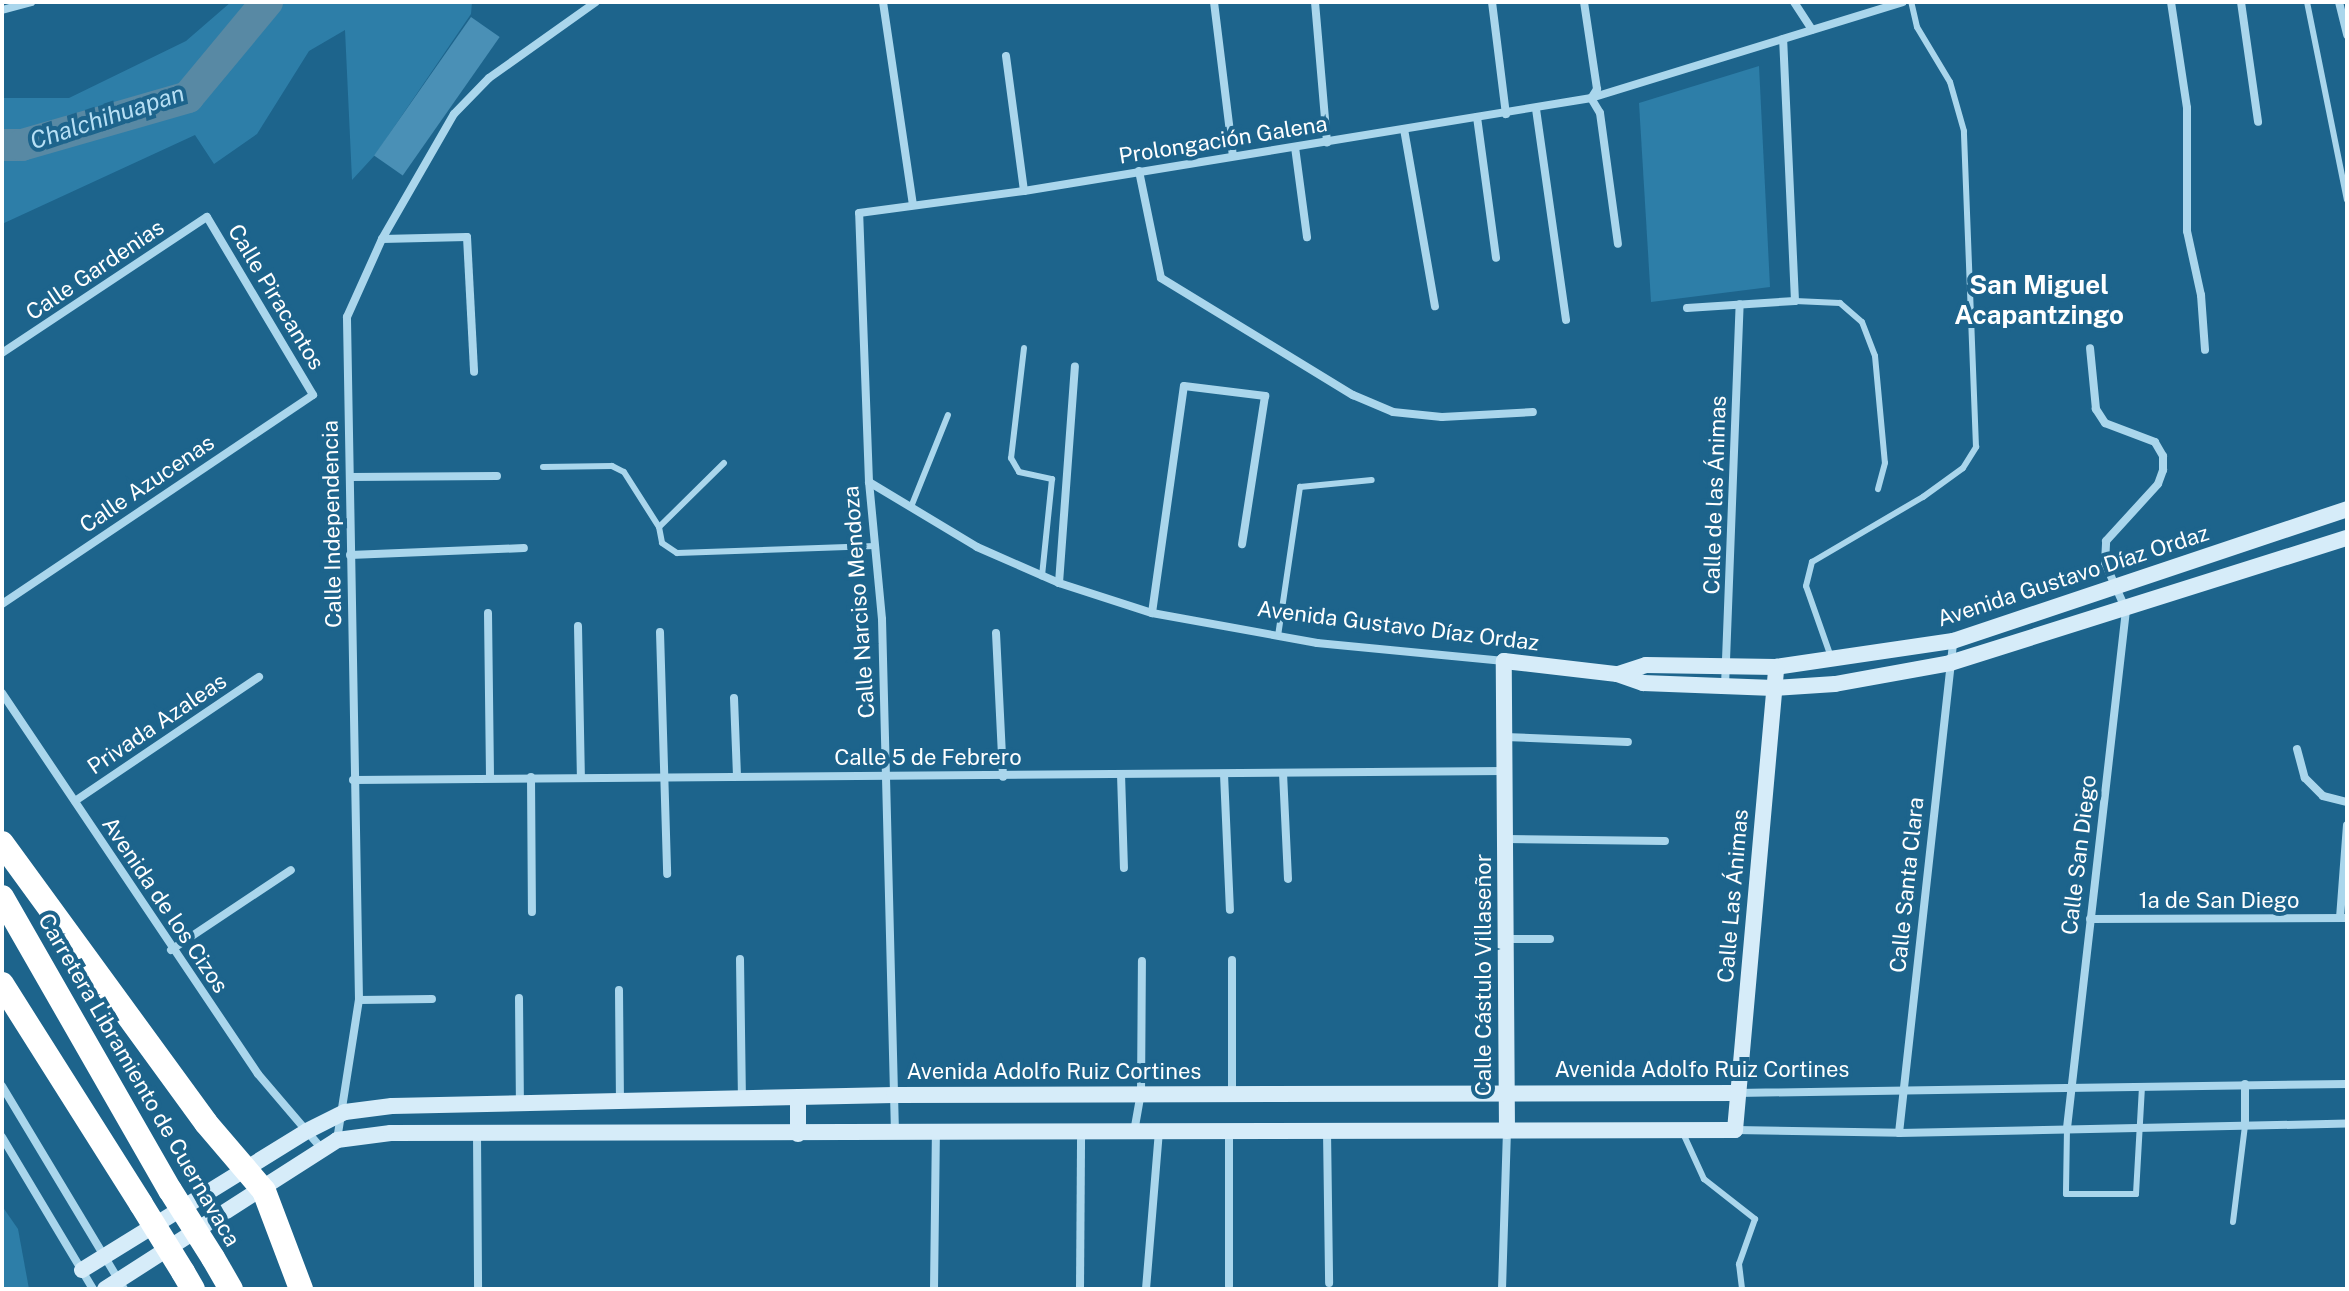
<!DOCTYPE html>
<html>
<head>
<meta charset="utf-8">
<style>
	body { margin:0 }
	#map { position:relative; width:2349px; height:1291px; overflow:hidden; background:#1d648c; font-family:"Public Sans",sans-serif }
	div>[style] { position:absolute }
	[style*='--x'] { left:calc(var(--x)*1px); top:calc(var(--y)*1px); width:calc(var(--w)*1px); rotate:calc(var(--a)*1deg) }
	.green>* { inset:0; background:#2d7ea8 }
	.river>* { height:32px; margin:-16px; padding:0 16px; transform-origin:16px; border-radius:16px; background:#5889a4 }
	.building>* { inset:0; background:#4a90b6; transform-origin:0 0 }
	.lane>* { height:6px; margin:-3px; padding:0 3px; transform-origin:3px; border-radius:3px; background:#aad6ec }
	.street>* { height:8px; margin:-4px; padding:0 4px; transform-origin:4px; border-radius:4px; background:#aad6ec }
	.secondary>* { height:16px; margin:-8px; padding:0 8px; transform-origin:8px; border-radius:8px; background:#d6ecf9 }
	.highway>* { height:24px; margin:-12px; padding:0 12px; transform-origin:12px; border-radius:12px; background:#fff }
	.highway-bridge>* { height:24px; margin:-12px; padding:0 12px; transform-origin:12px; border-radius:12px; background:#fff }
	span { translate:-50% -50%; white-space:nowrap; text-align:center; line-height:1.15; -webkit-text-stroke:8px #1d648c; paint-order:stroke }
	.street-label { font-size:22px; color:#fff }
	.water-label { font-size:24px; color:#b6dff4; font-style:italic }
	.quarter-label { font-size:26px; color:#fff; font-weight:700 }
	.frame { position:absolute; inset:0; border:4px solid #fff; pointer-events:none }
</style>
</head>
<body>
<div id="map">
	<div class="green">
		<i style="clip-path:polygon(231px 2px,472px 2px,471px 14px,375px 155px,352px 180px,345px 30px,309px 51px,257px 134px,214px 164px,195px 135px,2px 224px,2px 98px,69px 98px,186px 41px)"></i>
		<i style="clip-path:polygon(1759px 66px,1770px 287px,1651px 302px,1639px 103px)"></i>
		<i style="clip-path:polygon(2px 1206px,18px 1229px,29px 1289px,2px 1289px)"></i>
	</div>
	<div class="river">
		<i style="--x:2;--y:145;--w:20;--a:0"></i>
		<i style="--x:22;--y:145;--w:173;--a:-16.1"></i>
		<i style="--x:188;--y:97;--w:124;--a:-50.3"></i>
	</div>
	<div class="building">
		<i style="left:471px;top:17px;width:35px;height:169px;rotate:35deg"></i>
	</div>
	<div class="lane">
		<i style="--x:2307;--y:2;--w:202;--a:78.6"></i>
		<i style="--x:1795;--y:301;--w:45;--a:2.5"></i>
		<i style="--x:1840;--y:303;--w:29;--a:41"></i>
		<i style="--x:1862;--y:322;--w:36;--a:69"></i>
		<i style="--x:1875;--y:356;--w:107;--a:84.7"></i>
		<i style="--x:1885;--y:463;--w:27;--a:105"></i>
		<i style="--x:1024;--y:348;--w:111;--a:96.7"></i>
		<i style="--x:1011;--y:458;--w:16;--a:60"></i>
		<i style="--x:1019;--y:472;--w:34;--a:12"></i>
		<i style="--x:1052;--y:479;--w:98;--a:95.9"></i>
		<i style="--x:724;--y:463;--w:91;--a:135.4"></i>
		<i style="--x:659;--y:527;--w:16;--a:79"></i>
		<i style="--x:662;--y:543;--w:18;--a:34"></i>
		<i style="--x:677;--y:553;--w:198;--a:-2"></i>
		<i style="--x:543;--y:467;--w:69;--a:-0.8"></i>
		<i style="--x:612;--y:466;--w:13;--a:27"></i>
		<i style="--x:624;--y:472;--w:65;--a:57.5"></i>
		<i style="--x:911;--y:507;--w:99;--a:-68.1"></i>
		<i style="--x:1278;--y:636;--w:151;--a:-81.6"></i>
		<i style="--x:1300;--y:487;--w:72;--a:-5.6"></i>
		<i style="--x:1831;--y:657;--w:75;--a:-109.4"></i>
		<i style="--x:1806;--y:586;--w:25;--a:-76"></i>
		<i style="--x:1812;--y:562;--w:129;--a:-30.4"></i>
		<i style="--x:1923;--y:497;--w:49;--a:-35.9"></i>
		<i style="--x:1963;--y:468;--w:25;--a:-58"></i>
		<i style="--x:1976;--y:447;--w:316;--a:-92.2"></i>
		<i style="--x:1964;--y:131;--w:51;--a:-105.9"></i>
		<i style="--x:1950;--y:82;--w:64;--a:-121"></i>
		<i style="--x:1917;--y:27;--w:26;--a:-103"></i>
		<i style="--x:2067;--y:1128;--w:66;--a:90.9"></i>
		<i style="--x:2066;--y:1194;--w:70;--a:0"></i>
		<i style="--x:2136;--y:1194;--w:107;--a:-86.8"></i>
		<i style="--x:1682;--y:1131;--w:53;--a:65.4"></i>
		<i style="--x:1704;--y:1179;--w:65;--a:38.1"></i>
		<i style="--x:1755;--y:1219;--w:48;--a:109.6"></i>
		<i style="--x:1739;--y:1264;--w:25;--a:83"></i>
		<i style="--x:2233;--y:1222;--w:98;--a:-82.9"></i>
	</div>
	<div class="street">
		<i style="--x:883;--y:2;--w:205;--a:81.6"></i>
		<i style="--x:1214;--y:2;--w:155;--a:83"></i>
		<i style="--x:1315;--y:2;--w:141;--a:85.1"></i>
		<i style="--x:1492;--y:2;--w:113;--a:82.9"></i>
		<i style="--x:1584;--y:2;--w:88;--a:81.5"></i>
		<i style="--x:1597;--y:89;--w:9;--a:122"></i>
		<i style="--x:1794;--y:2;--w:33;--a:57"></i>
		<i style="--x:2171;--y:2;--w:107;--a:81.4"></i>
		<i style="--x:2187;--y:108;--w:123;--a:90"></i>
		<i style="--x:2187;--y:231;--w:66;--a:77.7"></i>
		<i style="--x:2201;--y:295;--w:55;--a:85.8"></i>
		<i style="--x:2241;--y:2;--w:121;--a:81.9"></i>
		<i style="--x:2339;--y:2;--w:34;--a:76"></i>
		<i style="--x:2;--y:10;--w:30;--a:-15"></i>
		<i style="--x:1006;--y:56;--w:136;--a:82.4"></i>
		<i style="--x:1591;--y:98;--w:17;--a:59"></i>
		<i style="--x:1600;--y:113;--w:132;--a:82.2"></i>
		<i style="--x:1536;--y:109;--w:213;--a:81.9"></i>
		<i style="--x:1477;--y:117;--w:142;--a:82.3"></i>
		<i style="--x:1404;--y:129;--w:180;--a:80.1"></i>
		<i style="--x:1295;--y:147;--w:91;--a:82.4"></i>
		<i style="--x:1139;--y:171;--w:109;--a:78.4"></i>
		<i style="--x:1161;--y:278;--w:225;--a:31.4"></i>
		<i style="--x:1353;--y:395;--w:43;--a:23"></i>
		<i style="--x:1393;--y:412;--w:49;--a:5.8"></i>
		<i style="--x:1442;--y:417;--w:91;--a:-3.1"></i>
		<i style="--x:382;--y:239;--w:85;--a:-1.3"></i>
		<i style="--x:467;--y:237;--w:135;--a:87"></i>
		<i style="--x:1687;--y:308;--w:108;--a:-3.7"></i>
		<i style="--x:1795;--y:301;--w:262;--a:-92.6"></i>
		<i style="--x:2;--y:353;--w:246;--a:-33.6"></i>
		<i style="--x:207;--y:217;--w:207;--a:59.2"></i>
		<i style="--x:313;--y:395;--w:375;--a:146.1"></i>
		<i style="--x:350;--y:477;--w:147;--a:-0.4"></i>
		<i style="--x:869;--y:482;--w:126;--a:31"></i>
		<i style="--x:977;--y:547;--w:90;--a:23.7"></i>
		<i style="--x:1059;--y:583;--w:98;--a:17.9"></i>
		<i style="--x:1152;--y:613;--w:168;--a:10.3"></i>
		<i style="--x:1317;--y:643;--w:188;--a:5.5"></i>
		<i style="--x:350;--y:555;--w:174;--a:-2.3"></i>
		<i style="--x:1059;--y:583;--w:217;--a:-85.8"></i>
		<i style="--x:488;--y:613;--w:165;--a:89.3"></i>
		<i style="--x:1152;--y:613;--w:229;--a:-82"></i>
		<i style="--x:1184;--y:386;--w:82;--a:7"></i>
		<i style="--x:1265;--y:396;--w:150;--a:98.8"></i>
		<i style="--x:578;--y:626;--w:151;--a:88.9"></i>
		<i style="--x:660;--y:632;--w:242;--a:88.3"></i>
		<i style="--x:996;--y:633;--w:144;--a:87.2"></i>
		<i style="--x:1725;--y:686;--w:382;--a:-87.8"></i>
		<i style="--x:2;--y:693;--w:459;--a:56.1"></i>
		<i style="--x:258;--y:1074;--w:100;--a:49.5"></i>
		<i style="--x:734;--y:698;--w:78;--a:87.8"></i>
		<i style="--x:1505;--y:737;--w:123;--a:2.3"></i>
		<i style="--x:2297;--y:749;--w:30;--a:75"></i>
		<i style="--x:2305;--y:778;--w:25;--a:45"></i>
		<i style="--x:2323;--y:796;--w:25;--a:14"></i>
		<i style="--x:1283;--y:773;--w:106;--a:87.3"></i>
		<i style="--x:1121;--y:774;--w:94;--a:88.2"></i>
		<i style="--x:1224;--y:774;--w:136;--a:87.5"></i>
		<i style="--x:531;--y:777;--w:135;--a:89.6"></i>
		<i style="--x:353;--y:780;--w:1151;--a:-0.45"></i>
		<i style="--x:75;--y:801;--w:222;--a:-34"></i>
		<i style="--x:1505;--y:839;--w:160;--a:0.7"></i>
		<i style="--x:2340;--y:918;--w:93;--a:-85.7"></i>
		<i style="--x:2090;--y:919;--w:257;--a:-0.2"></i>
		<i style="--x:1506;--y:939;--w:44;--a:0"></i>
		<i style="--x:171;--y:950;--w:144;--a:-33.7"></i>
		<i style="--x:740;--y:959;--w:139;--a:89.2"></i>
		<i style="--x:1232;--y:960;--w:133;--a:90"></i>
		<i style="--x:619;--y:990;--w:111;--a:89.5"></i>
		<i style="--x:519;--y:998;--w:106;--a:89.5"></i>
		<i style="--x:359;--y:1000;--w:73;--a:-0.8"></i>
		<i style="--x:2;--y:1086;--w:237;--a:59"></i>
		<i style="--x:1737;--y:1093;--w:610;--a:-0.85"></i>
		<i style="--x:2245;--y:1125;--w:41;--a:-90"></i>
		<i style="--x:2067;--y:1128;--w:521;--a:-83.5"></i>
		<i style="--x:2126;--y:610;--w:51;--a:-114.1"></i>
		<i style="--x:2105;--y:563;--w:22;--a:-87"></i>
		<i style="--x:2106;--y:541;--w:77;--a:-47.6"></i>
		<i style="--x:2158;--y:484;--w:15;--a:-70"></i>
		<i style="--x:2163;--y:470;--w:14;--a:-90"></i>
		<i style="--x:2163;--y:456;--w:16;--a:-120"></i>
		<i style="--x:2155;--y:442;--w:53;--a:-159.2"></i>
		<i style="--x:2105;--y:423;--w:17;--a:-123"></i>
		<i style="--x:2096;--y:409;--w:61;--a:-95.6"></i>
		<i style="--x:1735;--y:1130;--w:164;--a:1"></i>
		<i style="--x:1899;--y:1133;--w:448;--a:-1.2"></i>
		<i style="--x:1327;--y:1131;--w:152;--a:89.2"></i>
		<i style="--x:1134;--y:1132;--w:39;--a:-80"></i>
		<i style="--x:1141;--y:1094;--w:133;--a:-89.6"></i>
		<i style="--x:895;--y:1133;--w:514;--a:-91.45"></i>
		<i style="--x:882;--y:619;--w:138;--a:-95.4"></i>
		<i style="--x:869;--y:482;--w:269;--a:-92.1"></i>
		<i style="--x:859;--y:213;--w:166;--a:-7.6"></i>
		<i style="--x:1024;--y:191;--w:575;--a:-9.31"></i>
		<i style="--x:1591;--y:98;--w:326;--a:-17.1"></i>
		<i style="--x:1899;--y:1133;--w:495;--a:-83.7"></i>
		<i style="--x:477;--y:1134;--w:155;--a:89.6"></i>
		<i style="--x:2;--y:1137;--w:177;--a:59.1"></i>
		<i style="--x:337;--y:1140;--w:142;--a:-81.1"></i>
		<i style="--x:359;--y:1000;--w:683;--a:-91.01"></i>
		<i style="--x:347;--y:317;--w:85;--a:-65.8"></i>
		<i style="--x:382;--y:239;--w:144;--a:-60.1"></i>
		<i style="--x:454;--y:114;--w:50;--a:-45.8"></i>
		<i style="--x:489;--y:78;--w:131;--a:-35.4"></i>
		<i style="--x:1229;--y:1286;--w:154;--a:-90"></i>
		<i style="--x:934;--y:1289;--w:155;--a:-89.3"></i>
		<i style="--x:1080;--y:1289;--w:156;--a:-89.6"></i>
		<i style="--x:1146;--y:1289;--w:158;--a:-85.3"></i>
		<i style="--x:1502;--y:1289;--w:158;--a:-88.2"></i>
	</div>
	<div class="secondary">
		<i style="--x:1618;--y:674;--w:29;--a:-18"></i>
		<i style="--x:1646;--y:665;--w:130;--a:0.9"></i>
		<i style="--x:1776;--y:667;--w:179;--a:-8.4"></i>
		<i style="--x:1953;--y:641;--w:416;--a:-18.5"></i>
		<i style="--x:1507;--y:1131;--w:470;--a:-90.4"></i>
		<i style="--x:1504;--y:661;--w:114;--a:6.6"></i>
		<i style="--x:1617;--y:674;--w:28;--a:19"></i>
		<i style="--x:1643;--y:683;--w:131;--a:2.2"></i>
		<i style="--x:1774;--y:688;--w:61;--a:-3.8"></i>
		<i style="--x:1835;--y:684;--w:117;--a:-10.3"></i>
		<i style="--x:1950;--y:663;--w:416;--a:-17.5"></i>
		<i style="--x:798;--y:1134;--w:35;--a:-90"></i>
		<i style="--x:82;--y:1270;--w:264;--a:-31.7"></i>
		<i style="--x:307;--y:1131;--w:42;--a:-26.6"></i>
		<i style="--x:345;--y:1112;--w:47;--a:-7.3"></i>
		<i style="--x:392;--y:1106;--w:502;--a:-1.26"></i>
		<i style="--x:894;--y:1095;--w:843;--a:-0.14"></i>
		<i style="--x:105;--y:1289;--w:276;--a:-32.7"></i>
		<i style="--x:337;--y:1140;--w:54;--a:-7.4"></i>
		<i style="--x:391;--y:1133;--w:1344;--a:-0.13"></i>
		<i style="--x:1735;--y:1130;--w:465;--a:-84.9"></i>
	</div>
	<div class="highway">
		<i style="--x:2;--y:843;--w:346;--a:53.9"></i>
		<i style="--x:206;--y:1123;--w:89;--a:49.5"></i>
		<i style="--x:264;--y:1191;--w:105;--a:69.3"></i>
		<i style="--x:2;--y:897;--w:338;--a:60.2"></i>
		<i style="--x:2;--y:984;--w:260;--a:57.7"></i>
		<i style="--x:213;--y:1258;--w:36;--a:60"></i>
		<i style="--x:183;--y:1272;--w:20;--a:60"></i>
	</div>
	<div class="highway-bridge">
		<i style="--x:170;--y:1190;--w:80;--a:57.7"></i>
		<i style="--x:141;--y:1204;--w:80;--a:58.3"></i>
	</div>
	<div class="street-label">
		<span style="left:1223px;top:140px;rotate:-9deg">Prolongación Galena</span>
		<span style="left:95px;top:270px;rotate:-34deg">Calle Gardenias</span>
		<span style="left:276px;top:297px;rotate:59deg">Calle Piracantos</span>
		<span style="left:147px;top:484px;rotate:-34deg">Calle Azucenas</span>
		<span style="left:1715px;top:495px;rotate:-88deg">Calle de las Ánimas</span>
		<span style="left:332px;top:524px;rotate:-91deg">Calle Independencia</span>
		<span style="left:2073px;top:576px;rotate:-18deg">Avenida Gustavo Díaz Ordaz</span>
		<span style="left:859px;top:602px;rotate:-94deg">Calle Narciso Mendoza</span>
		<span style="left:1398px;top:626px;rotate:7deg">Avenida Gustavo Díaz Ordaz</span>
		<span style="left:157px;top:724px;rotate:-34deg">Privada Azaleas</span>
		<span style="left:928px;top:758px">Calle 5 de Febrero</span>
		<span style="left:2079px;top:855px;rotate:-83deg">Calle San Diego</span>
		<span style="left:1907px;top:885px;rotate:-84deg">Calle Santa Clara</span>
		<span style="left:1733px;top:896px;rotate:-85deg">Calle Las Ánimas</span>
		<span style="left:2219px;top:901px">1a de San Diego</span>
		<span style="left:165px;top:905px;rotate:56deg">Avenida de los Cizos</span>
		<span style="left:1484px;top:975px;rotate:-90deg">Calle Cástulo Villaseñor</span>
		<span style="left:1702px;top:1070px">Avenida Adolfo Ruiz Cortines</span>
		<span style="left:1054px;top:1072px">Avenida Adolfo Ruiz Cortines</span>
		<span style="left:139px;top:1080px;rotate:60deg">Carretera Libramiento de Cuernavaca</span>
	</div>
	<div class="water-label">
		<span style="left:107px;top:117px;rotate:-18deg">Chalchihuapan</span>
	</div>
	<div class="quarter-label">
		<span style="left:2039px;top:300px">San Miguel<br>Acapantzingo</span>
	</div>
	<div class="frame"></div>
</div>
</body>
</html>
